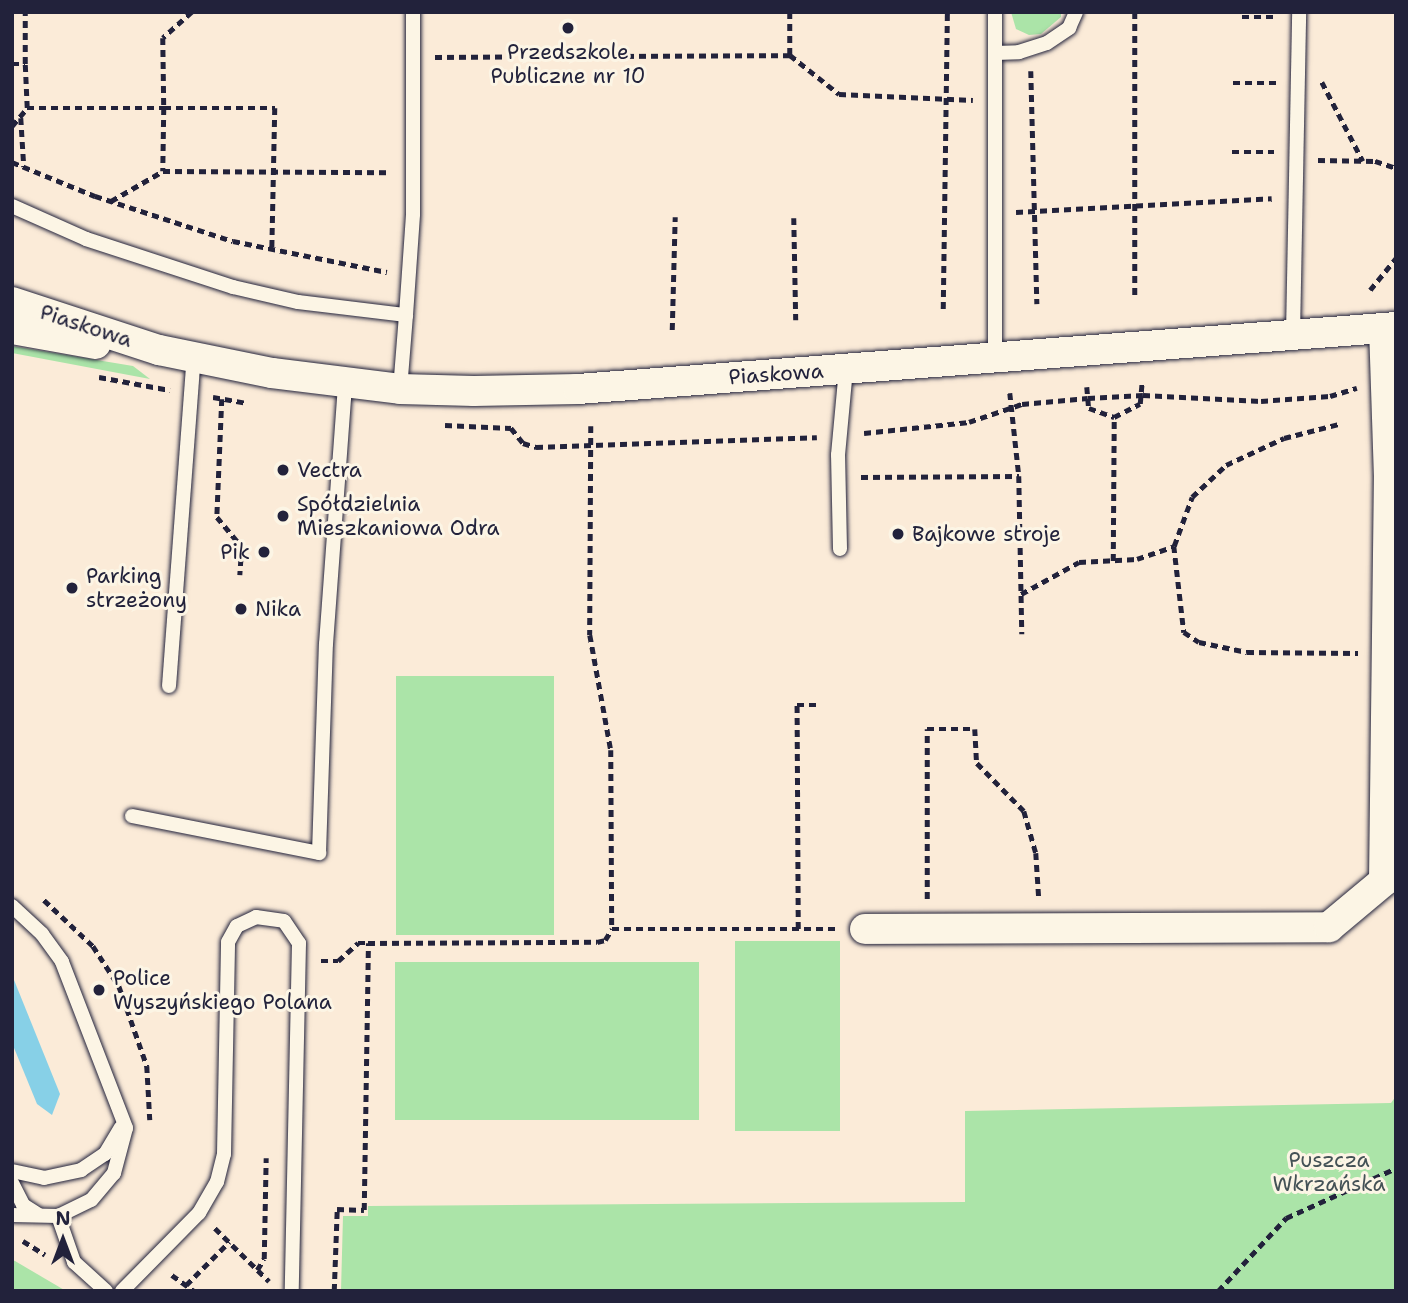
<!DOCTYPE html>
<html>
<head>
<meta charset="utf-8">
<style>
	body { margin:0 }
	#map { position:relative; width:1408px; height:1303px; overflow:hidden; background:#fbebd8; font-family:"Shantell Sans",sans-serif }
	div>[style] { position:absolute }
	[style*='--x'] { left:calc(var(--x)*1px); top:calc(var(--y)*1px); width:calc(var(--w)*1px); rotate:calc(var(--a)*1deg) }
	.green>* { inset:0; background:#abe4a8; transform-origin:0 0 }
	.water>* { inset:0; background:#87d0e7 }
	.path>* { height:4.5px; margin-top:-2.25px; transform-origin:0; background:repeating-linear-gradient(90deg,#22223b 0 7px,transparent 0 12px) }
	.roads { filter:drop-shadow(0 0 2px #22223b) drop-shadow(0 0 2px #22223b) }
	.lane>* { height:14px; margin:-7px; padding:0 7px; transform-origin:7px; border-radius:7px; background:#fcf5e5 }
	.street>* { height:30px; margin:-15px; padding:0 15px; transform-origin:15px; border-radius:15px; background:#fcf5e5 }
	.dots>* { width:19px; height:19px; translate:-50% -50%; box-sizing:border-box; border:4px solid #fcf5e5; border-radius:50% }
	span { translate:-50% -50%; white-space:nowrap; text-align:center; line-height:1.15; -webkit-text-stroke:6px #fcf5e5; paint-order:stroke }
	.poi-label { font-size:21px; color:#22223b }
	.left { translate:0 -50%; text-align:left }
	.right { translate:-100% -50%; text-align:right }
	.street-label { font-size:21px; color:#22223b }
	.park-label { font-size:21px; color:#445256 }
	.frame { position:absolute; inset:0; border:14px solid #22223b; pointer-events:none }
	.north { position:absolute; left:28px; top:1205px; width:70px; height:70px; -webkit-text-stroke:5px #fcf5e5; paint-order:stroke; rotate:0deg; font-size:19px; font-weight:700; line-height:28px; text-align:center; color:#22223b }
	.north::after { content:''; display:block; margin:auto; width:24px; height:32px; background:#22223b; clip-path:polygon(50% 0,100% 100%,50% 72%,0 100%) }
</style>
</head>
<body>
<div id="map">
	<div class="green">
		<i style="clip-path:polygon(1011px 12px,1061px 12px,1061px 17px,1041px 34px,1029px 35px,1016px 29px)"></i>
		<i style="clip-path:polygon(12px 346px,133px 366px,150px 379px,12px 353px)"></i>
		<i style="left:396px;top:676px;width:158px;height:259px"></i>
		<i style="left:840px;top:941px;width:190px;height:105px;rotate:90deg"></i>
		<i style="left:699px;top:962px;width:158px;height:304px;rotate:90deg"></i>
		<i style="clip-path:polygon(1396px 1096px,1396px 1291px,341px 1291px,343px 1216px,368px 1216px,368px 1206px,965px 1202px,965px 1111px,1391px 1103px)"></i>
		<i style="clip-path:polygon(12px 1260px,15px 1261px,66px 1291px,12px 1291px)"></i>
	</div>
	<div class="water">
		<i style="clip-path:polygon(12px 975px,60px 1094px,52px 1115px,37px 1104px,12px 1043px)"></i>
	</div>
	<div class="path">
		<i style="--x:192;--y:12;--w:39;--a:138"></i>
		<i style="--x:163;--y:38;--w:70;--a:89.2"></i>
		<i style="--x:164;--y:108;--w:111;--a:0"></i>
		<i style="--x:275;--y:108;--w:141;--a:91.2"></i>
		<i style="--x:790;--y:12;--w:43;--a:90"></i>
		<i style="--x:790;--y:55;--w:63;--a:38.5"></i>
		<i style="--x:839;--y:94;--w:134;--a:2.6"></i>
		<i style="--x:1135;--y:12;--w:286;--a:90"></i>
		<i style="--x:1242;--y:17;--w:35;--a:0"></i>
		<i style="--x:435;--y:57;--w:355;--a:-0.3"></i>
		<i style="--x:12;--y:64;--w:13;--a:0"></i>
		<i style="--x:25;--y:64;--w:52;--a:-90"></i>
		<i style="--x:1031;--y:71;--w:233;--a:88.5"></i>
		<i style="--x:1322;--y:82;--w:89;--a:62.6"></i>
		<i style="--x:1233;--y:83;--w:43;--a:0"></i>
		<i style="--x:27;--y:108;--w:137;--a:0"></i>
		<i style="--x:164;--y:108;--w:63;--a:90.9"></i>
		<i style="--x:163;--y:171;--w:227;--a:0.3"></i>
		<i style="--x:21;--y:118;--w:49;--a:86.5"></i>
		<i style="--x:12;--y:126;--w:23;--a:-50"></i>
		<i style="--x:27;--y:108;--w:44;--a:-92.6"></i>
		<i style="--x:1232;--y:152;--w:42;--a:0"></i>
		<i style="--x:1318;--y:160;--w:57;--a:1"></i>
		<i style="--x:1375;--y:161;--w:22;--a:18"></i>
		<i style="--x:12;--y:162;--w:90;--a:22.3"></i>
		<i style="--x:95;--y:196;--w:145;--a:18.1"></i>
		<i style="--x:233;--y:241;--w:157;--a:11.4"></i>
		<i style="--x:111;--y:201;--w:60;--a:-30"></i>
		<i style="--x:1016;--y:212;--w:256;--a:-3.1"></i>
		<i style="--x:794;--y:218;--w:102;--a:88.9"></i>
		<i style="--x:1370;--y:290;--w:41;--a:-50.9"></i>
		<i style="--x:943;--y:309;--w:297;--a:-89.2"></i>
		<i style="--x:672;--y:330;--w:113;--a:-88.5"></i>
		<i style="--x:99;--y:377;--w:72;--a:10.4"></i>
		<i style="--x:1087;--y:387;--w:21;--a:85"></i>
		<i style="--x:1089;--y:408;--w:27;--a:20"></i>
		<i style="--x:1114;--y:417;--w:29;--a:-27"></i>
		<i style="--x:1140;--y:404;--w:21;--a:-85"></i>
		<i style="--x:1010;--y:393;--w:83;--a:83.8"></i>
		<i style="--x:1019;--y:476;--w:158;--a:88.9"></i>
		<i style="--x:213;--y:397;--w:34;--a:10"></i>
		<i style="--x:222;--y:399;--w:118;--a:92.4"></i>
		<i style="--x:217;--y:517;--w:39;--a:50"></i>
		<i style="--x:242;--y:547;--w:28;--a:94"></i>
		<i style="--x:445;--y:425;--w:66;--a:2.6"></i>
		<i style="--x:511;--y:428;--w:19;--a:51"></i>
		<i style="--x:523;--y:443;--w:14;--a:17"></i>
		<i style="--x:536;--y:447;--w:281;--a:-2"></i>
		<i style="--x:591;--y:426;--w:209;--a:90.3"></i>
		<i style="--x:590;--y:635;--w:117;--a:79.7"></i>
		<i style="--x:611;--y:750;--w:179;--a:89.7"></i>
		<i style="--x:612;--y:929;--w:224;--a:0"></i>
		<i style="--x:864;--y:433;--w:106;--a:-6"></i>
		<i style="--x:969;--y:422;--w:56;--a:-18.8"></i>
		<i style="--x:1022;--y:404;--w:66;--a:-5.2"></i>
		<i style="--x:1088;--y:398;--w:55;--a:-3.1"></i>
		<i style="--x:1143;--y:395;--w:118;--a:2.9"></i>
		<i style="--x:1261;--y:401;--w:69;--a:-4.1"></i>
		<i style="--x:1330;--y:396;--w:28;--a:-17"></i>
		<i style="--x:861;--y:477;--w:158;--a:-0.4"></i>
		<i style="--x:1174;--y:546;--w:87;--a:83.4"></i>
		<i style="--x:1184;--y:632;--w:18;--a:34"></i>
		<i style="--x:1199;--y:642;--w:49;--a:11.8"></i>
		<i style="--x:1247;--y:652;--w:111;--a:0.5"></i>
		<i style="--x:1113;--y:561;--w:144;--a:-89.6"></i>
		<i style="--x:1021;--y:594;--w:66;--a:-28.9"></i>
		<i style="--x:1079;--y:562;--w:58;--a:-3"></i>
		<i style="--x:1137;--y:559;--w:39;--a:-19"></i>
		<i style="--x:1174;--y:546;--w:52;--a:-69.8"></i>
		<i style="--x:1192;--y:497;--w:47;--a:-43.3"></i>
		<i style="--x:1226;--y:465;--w:64;--a:-25"></i>
		<i style="--x:1284;--y:438;--w:57;--a:-14.3"></i>
		<i style="--x:927;--y:899;--w:170;--a:-90"></i>
		<i style="--x:927;--y:729;--w:48;--a:0"></i>
		<i style="--x:975;--y:729;--w:34;--a:87"></i>
		<i style="--x:977;--y:763;--w:67;--a:45.6"></i>
		<i style="--x:1024;--y:811;--w:44;--a:74.1"></i>
		<i style="--x:1036;--y:853;--w:46;--a:86.3"></i>
		<i style="--x:44;--y:900;--w:67;--a:43.2"></i>
		<i style="--x:93;--y:946;--w:48;--a:57"></i>
		<i style="--x:119;--y:986;--w:85;--a:70.7"></i>
		<i style="--x:147;--y:1066;--w:54;--a:86.8"></i>
		<i style="--x:798;--y:929;--w:224;--a:-90.3"></i>
		<i style="--x:797;--y:705;--w:23;--a:0"></i>
		<i style="--x:321;--y:961;--w:17;--a:0"></i>
		<i style="--x:338;--y:961;--w:27;--a:-42"></i>
		<i style="--x:358;--y:943;--w:10;--a:0"></i>
		<i style="--x:215;--y:1228;--w:76;--a:44.5"></i>
		<i style="--x:23;--y:1241;--w:26;--a:32"></i>
		<i style="--x:257;--y:1270;--w:13;--a:-58"></i>
		<i style="--x:264;--y:1259;--w:101;--a:-88.9"></i>
		<i style="--x:172;--y:1275;--w:27;--a:36"></i>
		<i style="--x:186;--y:1285;--w:61;--a:-45"></i>
		<i style="--x:334;--y:1291;--w:82;--a:-87.9"></i>
		<i style="--x:337;--y:1209;--w:27;--a:2"></i>
		<i style="--x:364;--y:1210;--w:267;--a:-89.1"></i>
		<i style="--x:368;--y:943;--w:229;--a:-0.3"></i>
		<i style="--x:597;--y:942;--w:8;--a:-14"></i>
		<i style="--x:605;--y:940;--w:13;--a:-58"></i>
		<i style="--x:1218;--y:1291;--w:100;--a:-47"></i>
		<i style="--x:1286;--y:1218;--w:121;--a:-24.4"></i>
	</div>
	<div class="roads">
		<div class="lane">
			<i style="--x:995;--y:12;--w:344;--a:90"></i>
			<i style="--x:995;--y:53;--w:24;--a:-2"></i>
			<i style="--x:1019;--y:52;--w:29;--a:-18"></i>
			<i style="--x:1047;--y:43;--w:27;--a:-34"></i>
			<i style="--x:1069;--y:28;--w:17;--a:-66"></i>
			<i style="--x:12;--y:206;--w:81;--a:24"></i>
			<i style="--x:86;--y:239;--w:155;--a:18.1"></i>
			<i style="--x:233;--y:287;--w:67;--a:13"></i>
			<i style="--x:298;--y:302;--w:109;--a:6.9"></i>
			<i style="--x:406;--y:315;--w:74;--a:94.6"></i>
			<i style="--x:406;--y:315;--w:101;--a:-86"></i>
			<i style="--x:413;--y:214;--w:202;--a:-90"></i>
			<i style="--x:1293;--y:334;--w:322;--a:-88.9"></i>
			<i style="--x:840;--y:549;--w:94;--a:-91.2"></i>
			<i style="--x:838;--y:455;--w:87;--a:-84.7"></i>
			<i style="--x:169;--y:686;--w:330;--a:-85.7"></i>
			<i style="--x:132;--y:816;--w:191;--a:11.2"></i>
			<i style="--x:319;--y:853;--w:209;--a:-88.1"></i>
			<i style="--x:326;--y:644;--w:262;--a:-85.8"></i>
			<i style="--x:12;--y:906;--w:41;--a:43"></i>
			<i style="--x:42;--y:934;--w:34;--a:54"></i>
			<i style="--x:62;--y:962;--w:178;--a:68.9"></i>
			<i style="--x:126;--y:1128;--w:47;--a:104.9"></i>
			<i style="--x:114;--y:1173;--w:35;--a:130"></i>
			<i style="--x:91;--y:1200;--w:37;--a:154"></i>
			<i style="--x:58;--y:1216;--w:46;--a:-178.8"></i>
			<i style="--x:12;--y:1171;--w:33;--a:12"></i>
			<i style="--x:44;--y:1178;--w:38;--a:-12"></i>
			<i style="--x:81;--y:1170;--w:29;--a:-34"></i>
			<i style="--x:105;--y:1154;--w:31;--a:-59"></i>
			<i style="--x:12;--y:1183;--w:25;--a:63"></i>
			<i style="--x:23;--y:1205;--w:19;--a:32"></i>
			<i style="--x:58;--y:1216;--w:49;--a:70.8"></i>
			<i style="--x:74;--y:1262;--w:43;--a:42.2"></i>
			<i style="--x:122;--y:1291;--w:110;--a:-45.4"></i>
			<i style="--x:199;--y:1213;--w:36;--a:-60"></i>
			<i style="--x:217;--y:1182;--w:29;--a:-76"></i>
			<i style="--x:224;--y:1154;--w:212;--a:-88.9"></i>
			<i style="--x:228;--y:942;--w:18;--a:-61"></i>
			<i style="--x:237;--y:926;--w:21;--a:-25"></i>
			<i style="--x:256;--y:917;--w:28;--a:8"></i>
			<i style="--x:284;--y:921;--w:27;--a:56"></i>
			<i style="--x:299;--y:943;--w:348;--a:91.2"></i>
		</div>
		<div class="street">
			<i style="--x:12;--y:302;--w:155;--a:18.1"></i>
			<i style="--x:159;--y:350;--w:115;--a:11.5"></i>
			<i style="--x:272;--y:373;--w:129;--a:7.1"></i>
			<i style="--x:400;--y:389;--w:74;--a:1.5"></i>
			<i style="--x:474;--y:391;--w:104;--a:-1.1"></i>
			<i style="--x:578;--y:389;--w:820;--a:-4.33"></i>
			<i style="--x:12;--y:329;--w:85;--a:10.1"></i>
			<i style="--x:865;--y:929;--w:464;--a:-0.2"></i>
			<i style="--x:1329;--y:927;--w:72;--a:-39.9"></i>
			<i style="--x:1384;--y:881;--w:403;--a:-89.3"></i>
			<i style="--x:1389;--y:478;--w:150;--a:-91.9"></i>
		</div>
	</div>
	<div class="dots">
		<i style="left:568px;top:28px;background:#22223b"></i>
		<i style="left:283px;top:470px;background:#22223b"></i>
		<i style="left:283px;top:516px;background:#22223b"></i>
		<i style="left:898px;top:534px;background:#22223b"></i>
		<i style="left:264px;top:552px;background:#22223b"></i>
		<i style="left:72px;top:588px;background:#22223b"></i>
		<i style="left:241px;top:609px;background:#22223b"></i>
		<i style="left:99px;top:990px;background:#22223b"></i>
	</div>
	<div class="poi-label">
		<span style="left:568px;top:64px">Przedszkole<br>Publiczne nr 10</span>
		<span class="left" style="left:297px;top:470px">Vectra</span>
		<span class="left" style="left:297px;top:516px">Spółdzielnia<br>Mieszkaniowa Odra</span>
		<span class="left" style="left:912px;top:534px">Bajkowe stroje</span>
		<span class="right" style="left:250px;top:552px">Pik</span>
		<span class="left" style="left:86px;top:588px">Parking<br>strzeżony</span>
		<span class="left" style="left:255px;top:609px">Nika</span>
		<span class="left" style="left:113px;top:990px">Police<br>Wyszyńskiego Polana</span>
	</div>
	<div class="street-label">
		<span style="left:86px;top:326px;rotate:18deg">Piaskowa</span>
		<span style="left:776px;top:374px;rotate:-4deg">Piaskowa</span>
	</div>
	<div class="park-label">
		<span style="left:1329px;top:1172px">Puszcza<br>Wkrzańska</span>
	</div>
	<div class="frame"></div>
	<div class="north">N</div>
</div>
</body>
</html>
